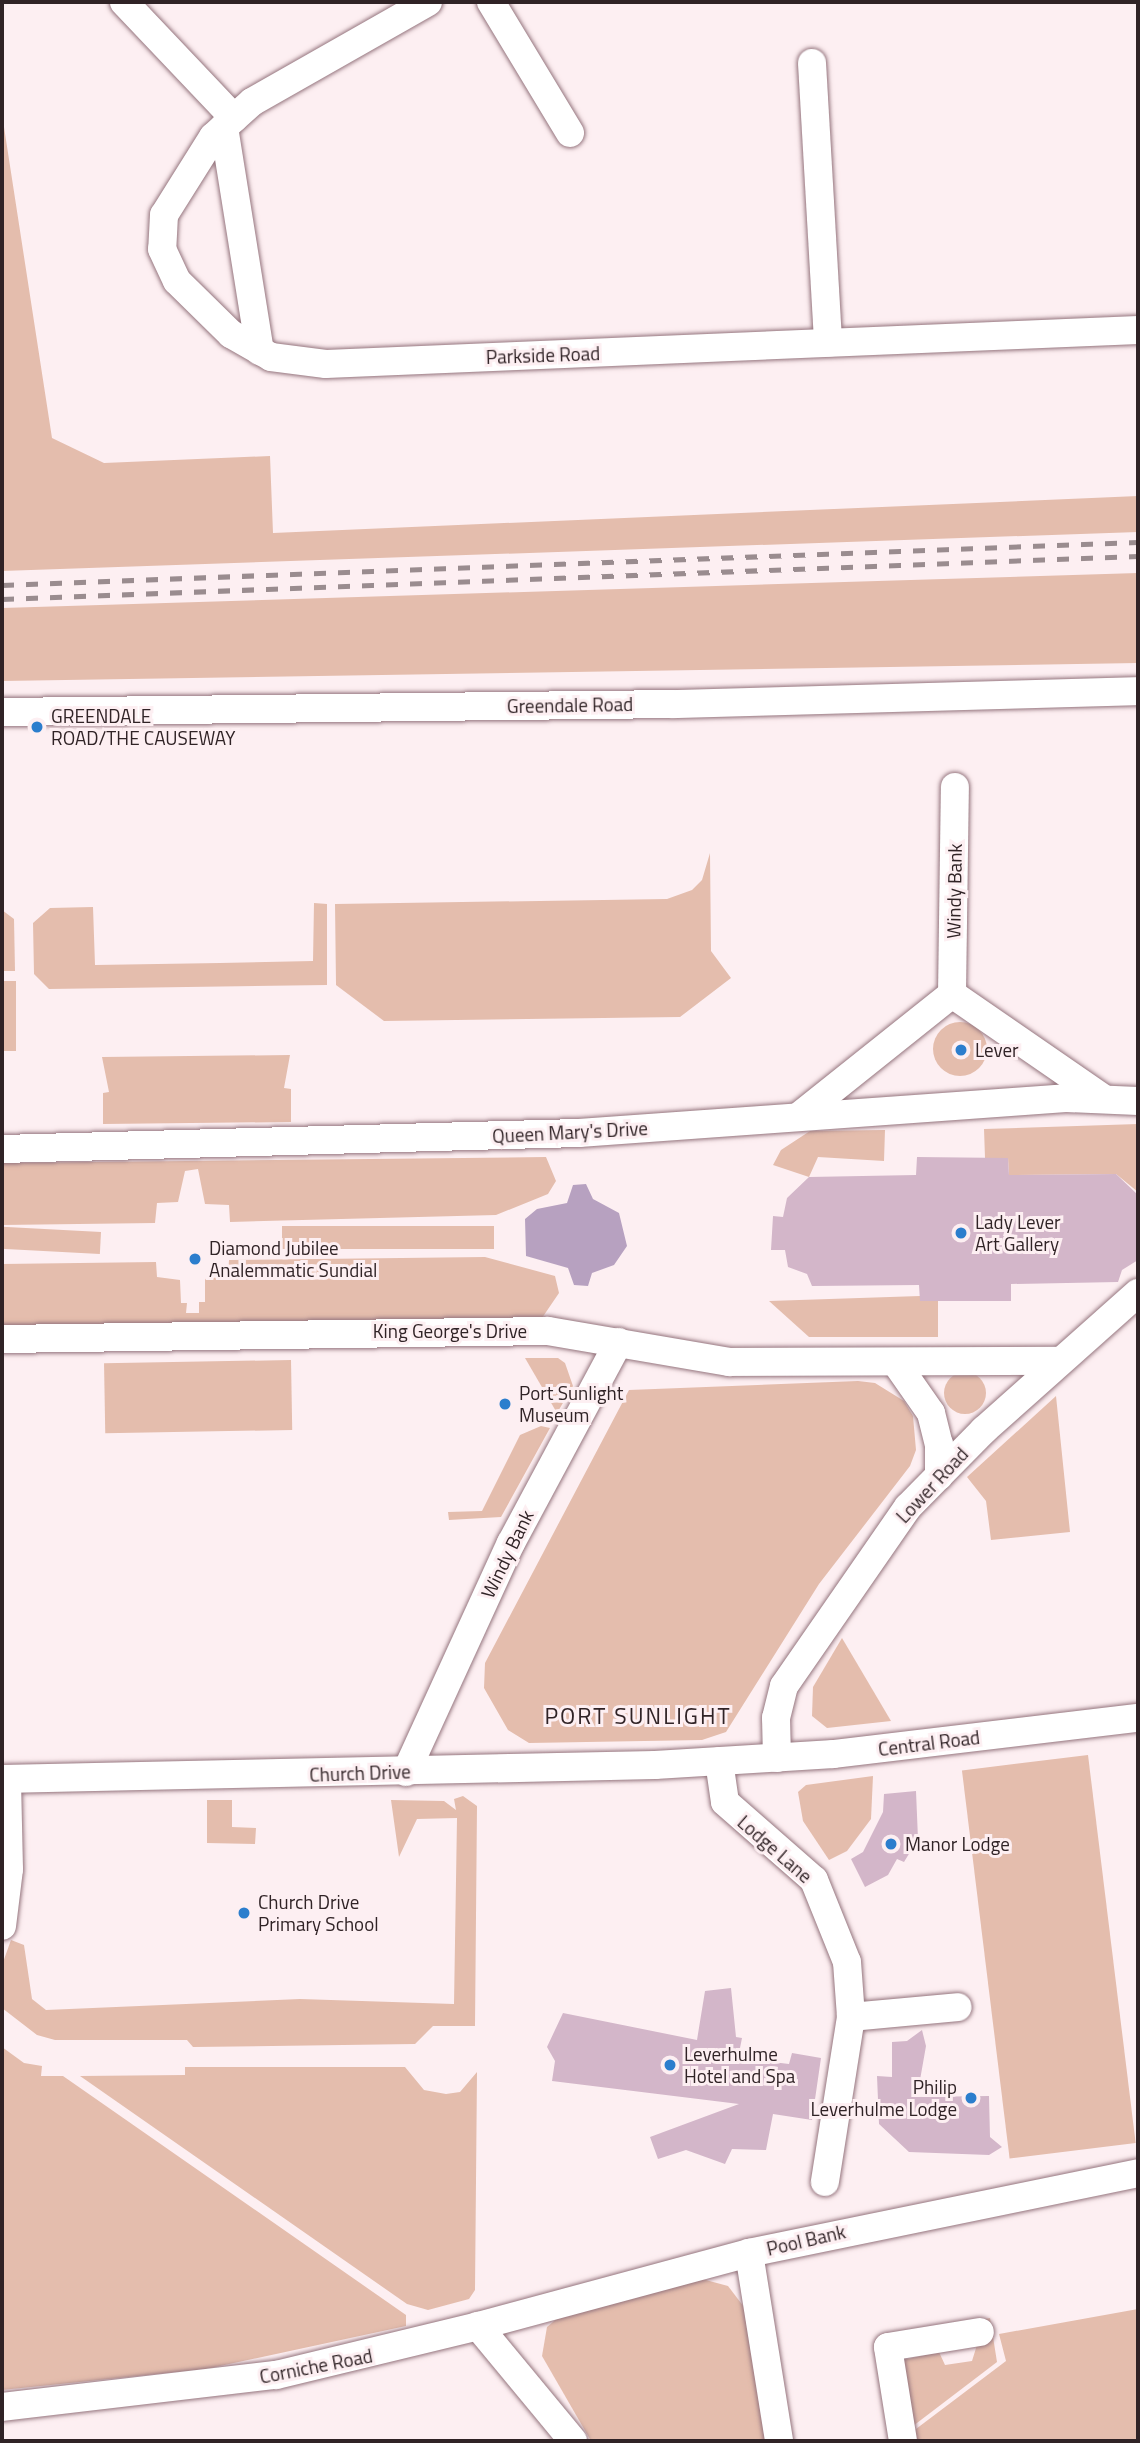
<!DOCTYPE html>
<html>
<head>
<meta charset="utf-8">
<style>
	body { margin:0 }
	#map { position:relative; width:1140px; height:2443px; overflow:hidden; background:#fdeff2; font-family:"Titillium Web",sans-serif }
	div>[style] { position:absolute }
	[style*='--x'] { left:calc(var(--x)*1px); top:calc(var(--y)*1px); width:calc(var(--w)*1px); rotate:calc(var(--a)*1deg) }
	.green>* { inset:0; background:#e4bdad; transform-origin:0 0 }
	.round { border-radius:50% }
	.water>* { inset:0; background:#b7a1c0 }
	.building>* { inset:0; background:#d3b6c9 }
	.roads { filter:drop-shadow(0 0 2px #95757e) drop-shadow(0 0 2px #95757e) }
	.minor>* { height:28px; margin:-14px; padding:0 14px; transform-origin:14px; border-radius:14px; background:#fff }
	.rail>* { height:5px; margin-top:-2.5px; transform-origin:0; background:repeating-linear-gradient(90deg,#9a8c8f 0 12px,transparent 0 24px) }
	.dots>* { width:19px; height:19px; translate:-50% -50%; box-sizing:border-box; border:4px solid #fdeff2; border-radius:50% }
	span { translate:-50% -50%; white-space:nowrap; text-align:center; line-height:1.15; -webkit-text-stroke:6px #fdeff2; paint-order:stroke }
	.street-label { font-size:19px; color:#302326 }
	.poi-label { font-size:19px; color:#302326 }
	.left { translate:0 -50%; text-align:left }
	.right { translate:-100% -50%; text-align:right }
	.quarter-label { font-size:23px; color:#302326; letter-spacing:2px }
	.frame { position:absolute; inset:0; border:4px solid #302326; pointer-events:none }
</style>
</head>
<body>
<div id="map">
	<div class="green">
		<i style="clip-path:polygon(2px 114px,52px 438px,104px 463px,270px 456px,273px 533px,1138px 496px,1138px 532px,2px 571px)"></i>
		<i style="clip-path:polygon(1138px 573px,1138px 663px,2px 681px,2px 608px)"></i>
		<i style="clip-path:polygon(710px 853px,711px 951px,731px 978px,680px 1017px,384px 1021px,336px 985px,335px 904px,667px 899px,692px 890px,702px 880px)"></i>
		<i style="clip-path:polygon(314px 903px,327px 904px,327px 985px,49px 989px,34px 974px,33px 923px,50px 908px,93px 907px,95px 965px,220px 963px,313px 961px)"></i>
		<i style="clip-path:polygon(2px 910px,14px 919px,15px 971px,2px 971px)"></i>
		<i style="left:2px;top:981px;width:14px;height:70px"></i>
		<i class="round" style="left:933px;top:1022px;width:54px;height:54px"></i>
		<i style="clip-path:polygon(290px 1055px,284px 1088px,291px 1089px,291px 1122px,103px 1124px,103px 1093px,109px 1092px,102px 1057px)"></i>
		<i style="clip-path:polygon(1138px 1124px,1138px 1192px,1116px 1174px,1009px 1175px,1008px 1158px,985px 1158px,984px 1129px)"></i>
		<i style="clip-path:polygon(885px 1130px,884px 1161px,818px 1157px,809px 1177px,773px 1165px,781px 1150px,810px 1131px)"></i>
		<i style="clip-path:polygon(546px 1157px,556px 1181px,548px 1194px,496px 1215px,230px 1222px,229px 1205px,205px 1204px,198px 1169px,185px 1171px,178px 1202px,157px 1203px,155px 1223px,2px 1225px,2px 1163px)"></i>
		<i style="left:494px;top:1226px;width:23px;height:212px;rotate:90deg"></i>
		<i style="left:101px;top:1232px;width:22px;height:99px;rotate:93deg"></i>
		<i style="clip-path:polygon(485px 1257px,555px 1276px,559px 1293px,542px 1318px,2px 1327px,2px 1264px,156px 1262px,157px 1277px,180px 1280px,181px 1303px,187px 1303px,186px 1313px,199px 1313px,199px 1302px,205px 1302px,205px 1279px,228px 1276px,229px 1260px)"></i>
		<i style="clip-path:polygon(920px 1296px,938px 1301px,938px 1337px,809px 1337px,769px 1301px)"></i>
		<i style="clip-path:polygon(525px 1358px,558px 1358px,565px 1363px,573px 1386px,557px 1413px)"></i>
		<i style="left:291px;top:1360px;width:70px;height:187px;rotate:89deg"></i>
		<i class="round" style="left:944px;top:1372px;width:42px;height:42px"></i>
		<i style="clip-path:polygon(858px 1381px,875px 1383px,904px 1401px,913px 1416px,916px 1450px,910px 1466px,819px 1584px,726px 1732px,702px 1740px,529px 1743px,508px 1730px,484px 1688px,485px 1663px,629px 1390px)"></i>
		<i style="clip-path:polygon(1056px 1396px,1070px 1532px,991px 1540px,986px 1501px,967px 1477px)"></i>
		<i style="clip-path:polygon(541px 1426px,550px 1428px,501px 1517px,449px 1520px,448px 1512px,482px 1511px,520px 1435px)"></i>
		<i style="clip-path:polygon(842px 1638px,891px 1721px,827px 1728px,812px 1716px,813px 1687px)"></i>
		<i style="left:1088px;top:1755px;width:391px;height:127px;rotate:83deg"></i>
		<i style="clip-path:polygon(873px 1776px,871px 1819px,847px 1851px,829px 1860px,803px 1821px,798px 1792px,806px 1785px)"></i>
		<i style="clip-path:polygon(463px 1796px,477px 1806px,475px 2026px,433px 2026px,415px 2044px,193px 2047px,187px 2040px,55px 2040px,37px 2035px,2px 2008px,2px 1965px,11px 1940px,24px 1945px,32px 1999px,46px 2010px,300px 1999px,454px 2004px,457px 1818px,417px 1819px,399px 1857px,391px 1800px,444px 1801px,456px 1810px,454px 1799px)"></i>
		<i style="clip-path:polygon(207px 1800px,232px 1800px,232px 1827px,256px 1828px,255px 1844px,207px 1843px)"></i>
		<i style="clip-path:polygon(2px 2047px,24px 2063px,42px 2066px,41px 2076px,63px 2076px,406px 2315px,406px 2326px,206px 2369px,2px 2390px)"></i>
		<i style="clip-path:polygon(185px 2067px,405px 2067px,424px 2090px,446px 2094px,460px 2092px,477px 2072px,475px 2290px,469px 2299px,428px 2310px,407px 2304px,80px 2076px,185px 2075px)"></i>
		<i style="clip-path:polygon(702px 2279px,728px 2286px,744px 2307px,765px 2441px,591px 2441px,542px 2356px,547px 2327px,560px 2316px)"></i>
		<i style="clip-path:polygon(1138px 2309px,1138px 2441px,914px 2441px,912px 2432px,1006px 2361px,999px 2334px)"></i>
		<i style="clip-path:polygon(990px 2318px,997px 2362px,913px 2426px,903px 2360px,939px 2352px,945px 2365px,972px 2361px,985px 2319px)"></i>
	</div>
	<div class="water">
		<i style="clip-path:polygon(586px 1184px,593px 1199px,619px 1213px,627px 1246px,614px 1265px,592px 1273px,588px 1286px,574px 1285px,568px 1268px,526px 1256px,525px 1219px,537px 1209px,567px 1203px,573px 1185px)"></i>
	</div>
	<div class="building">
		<i style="clip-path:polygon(917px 1157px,1008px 1158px,1009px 1175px,1116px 1174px,1138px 1195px,1138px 1260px,1122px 1270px,1118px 1282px,1011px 1284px,1011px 1301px,920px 1301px,919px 1285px,812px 1286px,807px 1274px,788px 1267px,785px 1250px,771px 1250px,773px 1216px,783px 1217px,787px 1198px,809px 1177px,916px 1175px)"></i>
		<i style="clip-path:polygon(916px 1791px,918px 1839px,904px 1862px,897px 1859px,888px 1875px,865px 1887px,851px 1859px,863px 1852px,883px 1812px,884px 1794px)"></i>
		<i style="clip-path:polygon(731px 1988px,736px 2037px,742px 2038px,738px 2058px,789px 2064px,792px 2053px,821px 2058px,812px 2120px,773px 2114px,766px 2150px,732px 2149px,725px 2164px,686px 2150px,658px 2159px,650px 2137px,739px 2104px,552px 2081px,555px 2061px,547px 2047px,563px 2013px,697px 2040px,705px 1991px)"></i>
		<i style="clip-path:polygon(922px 2030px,926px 2046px,917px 2097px,989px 2096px,990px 2137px,1002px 2147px,989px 2155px,909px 2152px,879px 2124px,877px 2076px,892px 2077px,892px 2042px,907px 2041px)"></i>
	</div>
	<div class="roads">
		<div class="minor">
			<i style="--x:124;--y:2;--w:160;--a:46.5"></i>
			<i style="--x:428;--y:2;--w:202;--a:150.4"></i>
			<i style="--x:252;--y:102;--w:52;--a:138.1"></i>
			<i style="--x:213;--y:137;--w:92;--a:122.1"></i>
			<i style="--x:164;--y:215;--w:34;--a:93"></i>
			<i style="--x:162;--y:249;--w:35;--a:65"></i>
			<i style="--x:177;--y:281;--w:76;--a:44.5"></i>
			<i style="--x:231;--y:334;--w:46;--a:29.9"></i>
			<i style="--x:271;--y:357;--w:55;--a:7.3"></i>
			<i style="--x:326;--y:364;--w:813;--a:-2.4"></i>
			<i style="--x:491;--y:2;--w:153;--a:58.9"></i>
			<i style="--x:812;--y:63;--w:280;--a:86.7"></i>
			<i style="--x:224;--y:127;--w:227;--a:80.9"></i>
			<i style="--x:2;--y:712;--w:672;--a:-0.68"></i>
			<i style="--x:674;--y:704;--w:464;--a:-1.6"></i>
			<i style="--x:952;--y:994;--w:185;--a:34.6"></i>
			<i style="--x:798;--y:1117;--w:197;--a:-38.6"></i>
			<i style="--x:952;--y:994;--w:207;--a:-89.2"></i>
			<i style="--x:2;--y:1149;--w:577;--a:-1.59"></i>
			<i style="--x:579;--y:1133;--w:488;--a:-4.1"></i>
			<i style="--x:1066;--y:1098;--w:72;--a:2.4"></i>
			<i style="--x:2;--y:1339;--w:546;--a:-0.84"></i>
			<i style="--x:548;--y:1331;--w:184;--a:9.7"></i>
			<i style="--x:729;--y:1362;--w:331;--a:-0.2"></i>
			<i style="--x:896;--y:1363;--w:61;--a:55"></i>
			<i style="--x:931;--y:1413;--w:32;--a:76"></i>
			<i style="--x:939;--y:1444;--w:32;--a:90"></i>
			<i style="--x:777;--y:1758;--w:40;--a:-91.4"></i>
			<i style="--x:776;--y:1718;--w:33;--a:-76"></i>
			<i style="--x:784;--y:1686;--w:218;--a:-55.3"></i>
			<i style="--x:908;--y:1507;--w:108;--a:-45.4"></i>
			<i style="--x:984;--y:1430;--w:206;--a:-41.7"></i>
			<i style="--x:719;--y:1761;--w:41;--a:81.7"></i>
			<i style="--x:725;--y:1802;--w:118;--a:41.2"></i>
			<i style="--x:814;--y:1880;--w:88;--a:68.1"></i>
			<i style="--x:847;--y:1962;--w:55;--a:85.8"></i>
			<i style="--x:851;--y:2017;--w:167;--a:99"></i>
			<i style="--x:406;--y:1772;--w:252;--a:-65.4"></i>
			<i style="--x:511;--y:1543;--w:228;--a:-61.8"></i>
			<i style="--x:2;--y:1779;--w:653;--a:-1.23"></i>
			<i style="--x:655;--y:1765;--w:179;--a:-3.5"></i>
			<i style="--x:834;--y:1754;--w:306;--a:-6.8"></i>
			<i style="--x:2;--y:1926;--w:57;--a:-83"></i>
			<i style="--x:9;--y:1869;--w:90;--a:-91.3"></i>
			<i style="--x:851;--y:2017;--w:107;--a:-5.3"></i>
			<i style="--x:749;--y:2253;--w:190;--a:80.9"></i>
			<i style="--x:478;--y:2326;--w:281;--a:-15.1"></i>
			<i style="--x:749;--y:2253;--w:397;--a:-11.6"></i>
			<i style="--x:2;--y:2407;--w:276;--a:-6.7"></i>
			<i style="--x:276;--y:2375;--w:208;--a:-13.6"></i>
			<i style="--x:478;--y:2326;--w:149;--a:50.4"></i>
			<i style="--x:903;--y:2441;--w:95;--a:-99.1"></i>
			<i style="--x:888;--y:2347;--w:93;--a:-9.3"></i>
		</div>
	</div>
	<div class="rail">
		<i style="--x:2;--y:585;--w:1137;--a:-2.17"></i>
		<i style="--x:2;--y:599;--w:1137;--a:-2.17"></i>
	</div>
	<div class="dots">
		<i style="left:37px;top:727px;background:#2c7ecd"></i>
		<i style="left:961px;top:1050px;background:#2c7ecd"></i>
		<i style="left:961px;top:1233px;background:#2c7ecd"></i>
		<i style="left:195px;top:1259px;background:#2c7ecd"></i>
		<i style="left:505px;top:1404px;background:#2c7ecd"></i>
		<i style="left:891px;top:1844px;background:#2c7ecd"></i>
		<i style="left:244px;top:1913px;background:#2c7ecd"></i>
		<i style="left:670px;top:2065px;background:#2c7ecd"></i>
		<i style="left:971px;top:2098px;background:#2c7ecd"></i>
	</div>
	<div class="street-label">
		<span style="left:543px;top:355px;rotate:-2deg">Parkside Road</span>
		<span style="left:570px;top:705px;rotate:-1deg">Greendale Road</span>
		<span style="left:954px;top:891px;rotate:-89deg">Windy Bank</span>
		<span style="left:570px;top:1132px;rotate:-3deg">Queen Mary's Drive</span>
		<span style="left:450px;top:1331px">King George's Drive</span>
		<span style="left:932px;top:1485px;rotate:-47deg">Lower Road</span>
		<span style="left:507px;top:1554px;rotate:-64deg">Windy Bank</span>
		<span style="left:929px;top:1743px;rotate:-7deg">Central Road</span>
		<span style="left:360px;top:1773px;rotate:-2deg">Church Drive</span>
		<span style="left:775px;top:1849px;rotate:41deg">Lodge Lane</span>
		<span style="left:806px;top:2240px;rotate:-13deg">Pool Bank</span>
		<span style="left:316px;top:2366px;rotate:-11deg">Corniche Road</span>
	</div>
	<div class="poi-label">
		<span class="left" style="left:51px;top:727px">GREENDALE<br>ROAD/THE CAUSEWAY</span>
		<span class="left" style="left:975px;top:1050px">Lever</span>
		<span class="left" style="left:975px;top:1233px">Lady Lever<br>Art Gallery</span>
		<span class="left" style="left:209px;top:1259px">Diamond Jubilee<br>Analemmatic Sundial</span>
		<span class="left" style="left:519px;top:1404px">Port Sunlight<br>Museum</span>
		<span class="left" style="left:905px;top:1844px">Manor Lodge</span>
		<span class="left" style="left:258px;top:1913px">Church Drive<br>Primary School</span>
		<span class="left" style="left:684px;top:2065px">Leverhulme<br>Hotel and Spa</span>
		<span class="right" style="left:957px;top:2098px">Philip<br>Leverhulme Lodge</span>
	</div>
	<div class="quarter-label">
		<span style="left:638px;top:1716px">PORT SUNLIGHT</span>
	</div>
	<div class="frame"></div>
</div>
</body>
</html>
